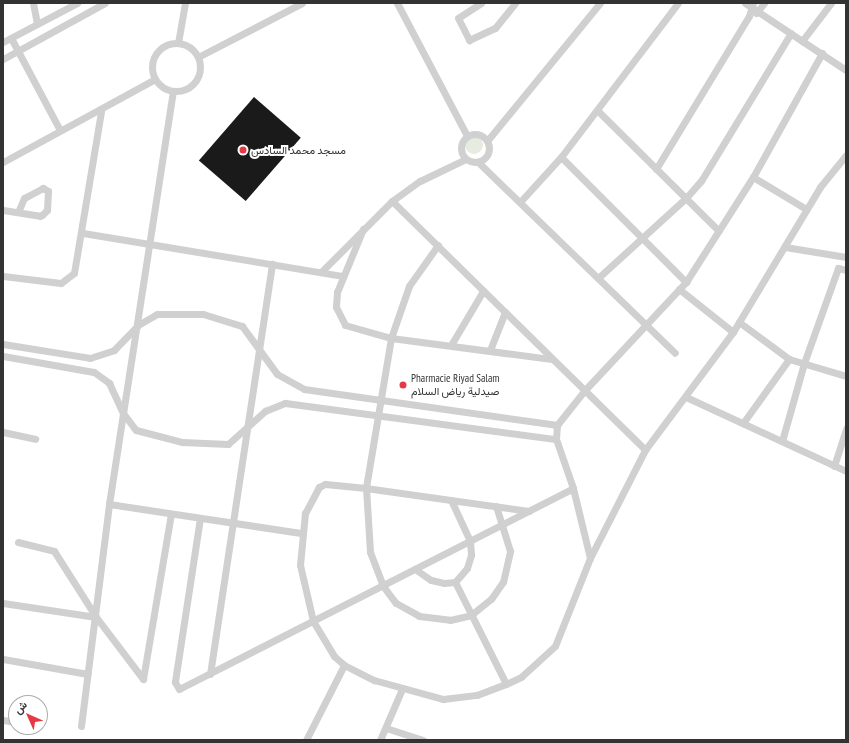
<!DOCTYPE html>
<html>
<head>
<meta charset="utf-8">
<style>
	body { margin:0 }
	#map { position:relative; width:849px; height:743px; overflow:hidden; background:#fff; font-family:"PT Sans Narrow",Vazirmatn,sans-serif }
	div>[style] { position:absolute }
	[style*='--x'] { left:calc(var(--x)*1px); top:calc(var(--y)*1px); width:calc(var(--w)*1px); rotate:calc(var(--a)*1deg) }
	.green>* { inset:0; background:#e6ecdf }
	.round { border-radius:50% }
	.building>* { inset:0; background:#1a1a1a; transform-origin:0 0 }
	.minor>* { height:7px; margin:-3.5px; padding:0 3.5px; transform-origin:3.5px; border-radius:3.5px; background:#d0d0d0 }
	.minor>.ring { margin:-3.5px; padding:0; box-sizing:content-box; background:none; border:7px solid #d0d0d0; border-radius:50% }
	.dots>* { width:11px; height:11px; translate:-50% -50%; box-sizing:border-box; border:2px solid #fff; border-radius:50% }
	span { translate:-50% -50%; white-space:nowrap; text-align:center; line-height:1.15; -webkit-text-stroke:4px #fff; paint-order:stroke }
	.poi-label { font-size:11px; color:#333 }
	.left { translate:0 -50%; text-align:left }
	.frame { position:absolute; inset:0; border:4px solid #333; pointer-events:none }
	.north { position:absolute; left:8px; top:695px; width:40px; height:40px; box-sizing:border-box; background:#fff; border:1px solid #adadad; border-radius:50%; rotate:315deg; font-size:11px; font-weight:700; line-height:16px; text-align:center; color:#333 }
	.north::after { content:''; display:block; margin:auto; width:14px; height:18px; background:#e63946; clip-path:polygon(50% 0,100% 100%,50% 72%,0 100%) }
</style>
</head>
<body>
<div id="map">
	<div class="green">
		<i class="round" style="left:465px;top:136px;width:18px;height:18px"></i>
	</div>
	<div class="building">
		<i style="left:254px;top:97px;width:62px;height:84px;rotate:41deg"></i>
	</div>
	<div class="minor">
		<i style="--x:33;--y:3;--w:21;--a:79"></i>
		<i style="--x:397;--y:3;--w:150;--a:62.2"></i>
		<i style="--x:481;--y:3;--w:27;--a:147"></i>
		<i style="--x:458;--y:18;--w:25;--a:63"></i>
		<i style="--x:469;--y:40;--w:29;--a:-25"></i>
		<i style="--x:495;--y:28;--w:32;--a:-51"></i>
		<i style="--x:745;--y:3;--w:121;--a:33.6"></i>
		<i style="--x:756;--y:13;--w:13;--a:-51"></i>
		<i style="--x:11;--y:38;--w:104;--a:62"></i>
		<i style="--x:802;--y:41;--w:48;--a:-52.7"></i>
		<i style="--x:3;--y:42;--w:84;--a:-27.8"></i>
		<i style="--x:178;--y:43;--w:41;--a:-80.1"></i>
		<i class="ring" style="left:152px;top:43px;width:41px;height:41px"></i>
		<i style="--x:198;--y:57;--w:117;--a:-27.4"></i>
		<i style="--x:3;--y:59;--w:116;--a:-28.8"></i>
		<i style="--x:598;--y:111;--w:170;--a:44.8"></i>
		<i class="ring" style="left:461px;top:134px;width:21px;height:21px"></i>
		<i style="--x:487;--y:141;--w:178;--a:-50.7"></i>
		<i style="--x:561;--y:157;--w:177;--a:45"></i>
		<i style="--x:3;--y:162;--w:173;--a:-28.6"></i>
		<i style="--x:478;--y:162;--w:274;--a:44.1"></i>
		<i style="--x:656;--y:169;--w:179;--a:-58.7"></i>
		<i style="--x:749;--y:16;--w:14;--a:-73"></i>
		<i style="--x:753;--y:177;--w:62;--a:31.1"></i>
		<i style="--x:392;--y:201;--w:355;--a:44.5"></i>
		<i style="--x:520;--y:202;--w:61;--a:-47.7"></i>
		<i style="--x:561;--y:157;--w:193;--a:-52.8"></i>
		<i style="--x:3;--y:210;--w:37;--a:9"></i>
		<i style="--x:40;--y:216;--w:2;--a:-27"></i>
		<i style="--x:42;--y:215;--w:7;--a:-45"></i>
		<i style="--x:47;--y:210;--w:19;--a:-87"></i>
		<i style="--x:48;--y:191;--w:6;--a:-149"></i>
		<i style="--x:43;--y:188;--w:21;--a:152"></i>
		<i style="--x:24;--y:198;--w:15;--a:113"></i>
		<i style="--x:363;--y:229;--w:68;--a:112.4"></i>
		<i style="--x:337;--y:292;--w:15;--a:94"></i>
		<i style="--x:336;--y:307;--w:20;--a:63"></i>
		<i style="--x:345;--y:325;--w:48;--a:15.8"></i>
		<i style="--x:391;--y:338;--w:160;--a:7.5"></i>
		<i style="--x:83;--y:233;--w:264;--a:9.4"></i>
		<i style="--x:438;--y:245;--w:50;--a:125.3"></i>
		<i style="--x:409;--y:286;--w:55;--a:109.1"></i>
		<i style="--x:391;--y:338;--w:152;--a:99.5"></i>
		<i style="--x:366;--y:488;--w:64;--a:86.4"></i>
		<i style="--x:370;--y:552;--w:36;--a:69"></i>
		<i style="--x:383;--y:586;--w:21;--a:53"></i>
		<i style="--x:396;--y:603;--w:26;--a:29"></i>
		<i style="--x:419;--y:616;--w:31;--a:7"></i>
		<i style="--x:450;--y:620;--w:22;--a:-13"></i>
		<i style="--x:471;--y:615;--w:26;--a:-39"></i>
		<i style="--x:491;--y:599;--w:21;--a:-55"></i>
		<i style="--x:503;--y:582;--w:32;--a:-77"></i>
		<i style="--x:510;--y:551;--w:47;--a:-107.3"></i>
		<i style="--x:785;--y:247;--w:62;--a:9.3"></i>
		<i style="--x:321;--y:272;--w:100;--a:-45"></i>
		<i style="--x:392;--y:201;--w:34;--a:-36"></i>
		<i style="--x:420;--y:181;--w:51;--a:-25.6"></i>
		<i style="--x:3;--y:276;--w:58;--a:6.9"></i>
		<i style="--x:61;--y:283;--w:16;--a:-38"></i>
		<i style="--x:74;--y:273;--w:164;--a:-80.5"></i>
		<i style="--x:598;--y:278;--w:119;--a:-42.3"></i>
		<i style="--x:686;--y:198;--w:23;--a:-49"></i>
		<i style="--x:701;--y:181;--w:173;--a:-58.7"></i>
		<i style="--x:679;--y:289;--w:69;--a:38.5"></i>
		<i style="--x:739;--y:322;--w:62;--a:36.5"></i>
		<i style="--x:789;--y:359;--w:59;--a:16.6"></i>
		<i style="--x:3;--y:344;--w:88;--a:9.1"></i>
		<i style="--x:90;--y:358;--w:25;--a:-18"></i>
		<i style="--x:114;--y:350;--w:35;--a:-46"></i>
		<i style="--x:138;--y:325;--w:22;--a:-30"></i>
		<i style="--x:157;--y:314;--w:46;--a:0"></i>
		<i style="--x:203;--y:314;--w:41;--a:17.1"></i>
		<i style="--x:242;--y:326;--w:59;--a:53.9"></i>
		<i style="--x:277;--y:374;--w:31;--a:29"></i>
		<i style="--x:304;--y:389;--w:256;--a:8.1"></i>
		<i style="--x:451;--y:345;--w:63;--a:-59.3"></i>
		<i style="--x:490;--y:350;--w:41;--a:-68.5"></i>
		<i style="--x:3;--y:356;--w:92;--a:10"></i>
		<i style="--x:94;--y:372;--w:19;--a:36"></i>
		<i style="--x:109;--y:383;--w:33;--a:65"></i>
		<i style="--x:123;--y:413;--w:21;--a:53"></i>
		<i style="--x:136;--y:430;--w:48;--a:14.6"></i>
		<i style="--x:182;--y:442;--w:46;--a:2.5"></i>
		<i style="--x:228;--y:444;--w:50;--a:-41.7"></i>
		<i style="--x:265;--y:411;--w:22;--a:-22"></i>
		<i style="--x:285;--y:403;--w:273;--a:7.6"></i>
		<i style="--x:686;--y:397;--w:176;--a:24.8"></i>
		<i style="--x:743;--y:423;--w:79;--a:-54.3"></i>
		<i style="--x:3;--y:432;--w:33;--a:12"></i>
		<i style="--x:782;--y:441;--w:81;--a:-74.2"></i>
		<i style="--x:804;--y:363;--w:101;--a:-70.3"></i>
		<i style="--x:838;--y:268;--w:8;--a:14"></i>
		<i style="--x:834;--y:466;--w:40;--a:-72"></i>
		<i style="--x:109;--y:504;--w:194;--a:8.6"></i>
		<i style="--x:529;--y:511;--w:165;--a:-172"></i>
		<i style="--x:366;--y:488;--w:41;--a:-174.4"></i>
		<i style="--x:325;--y:484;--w:7;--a:153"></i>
		<i style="--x:319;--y:487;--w:30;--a:118"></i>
		<i style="--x:305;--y:513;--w:52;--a:95.5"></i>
		<i style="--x:300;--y:565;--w:57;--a:76.9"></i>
		<i style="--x:313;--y:621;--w:41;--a:59"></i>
		<i style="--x:334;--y:656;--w:13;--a:42"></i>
		<i style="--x:344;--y:665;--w:34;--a:27"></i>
		<i style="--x:374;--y:680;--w:72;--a:15.4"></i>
		<i style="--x:443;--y:699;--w:34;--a:-7"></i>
		<i style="--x:477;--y:695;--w:31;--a:-21"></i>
		<i style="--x:506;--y:684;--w:17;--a:-25"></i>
		<i style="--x:521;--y:677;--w:46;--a:-42.4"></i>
		<i style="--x:555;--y:646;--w:95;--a:-68.3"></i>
		<i style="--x:590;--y:558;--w:72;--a:-103.7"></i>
		<i style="--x:573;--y:488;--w:52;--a:-109.1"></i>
		<i style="--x:556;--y:439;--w:14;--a:-86"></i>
		<i style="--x:557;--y:425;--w:43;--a:-51.5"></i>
		<i style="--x:584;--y:391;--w:149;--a:-46.9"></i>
		<i style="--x:686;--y:282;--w:125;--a:-57.5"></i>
		<i style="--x:753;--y:177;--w:142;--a:-60.9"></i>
		<i style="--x:200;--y:518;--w:166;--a:98.7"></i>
		<i style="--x:175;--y:682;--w:8;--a:60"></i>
		<i style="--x:179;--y:689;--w:442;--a:-27"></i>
		<i style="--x:18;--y:542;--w:37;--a:14"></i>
		<i style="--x:54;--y:551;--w:78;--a:57.5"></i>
		<i style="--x:96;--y:617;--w:78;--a:52.8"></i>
		<i style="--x:143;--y:679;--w:167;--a:-80.4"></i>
		<i style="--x:590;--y:558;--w:121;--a:-63"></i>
		<i style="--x:645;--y:450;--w:147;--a:-53.3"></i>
		<i style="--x:733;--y:332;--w:169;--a:-59"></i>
		<i style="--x:820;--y:187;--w:41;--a:-50.9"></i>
		<i style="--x:415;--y:569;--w:19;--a:35"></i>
		<i style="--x:431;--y:580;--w:13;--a:13"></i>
		<i style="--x:444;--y:583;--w:11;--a:-5"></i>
		<i style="--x:455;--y:582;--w:18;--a:-49"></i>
		<i style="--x:467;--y:568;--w:14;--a:-73"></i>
		<i style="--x:471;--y:555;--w:14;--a:-94"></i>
		<i style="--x:470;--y:541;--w:45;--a:-114.9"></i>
		<i style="--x:455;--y:582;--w:114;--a:63.4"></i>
		<i style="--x:3;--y:603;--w:94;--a:8.6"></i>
		<i style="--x:3;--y:659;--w:86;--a:10"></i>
		<i style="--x:210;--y:674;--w:415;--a:-81.4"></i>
		<i style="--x:3;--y:720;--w:13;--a:9"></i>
		<i style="--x:81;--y:726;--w:224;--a:-82.8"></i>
		<i style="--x:109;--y:504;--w:418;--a:-81.2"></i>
		<i style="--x:386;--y:728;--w:39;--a:18"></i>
		<i style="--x:306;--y:740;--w:84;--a:-63.1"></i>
		<i style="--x:380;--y:740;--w:56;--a:-66.7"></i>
	</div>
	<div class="dots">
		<i style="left:243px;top:150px;background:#e63946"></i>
		<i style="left:403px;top:385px;background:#e63946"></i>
	</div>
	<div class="poi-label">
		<span class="left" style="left:251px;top:150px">مسجد محمد السادس</span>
		<span class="left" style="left:411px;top:385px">Pharmacie Riyad Salam<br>صيدلية رياض السلام</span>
	</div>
	<div class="frame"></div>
	<div class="north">ش</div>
</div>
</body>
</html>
